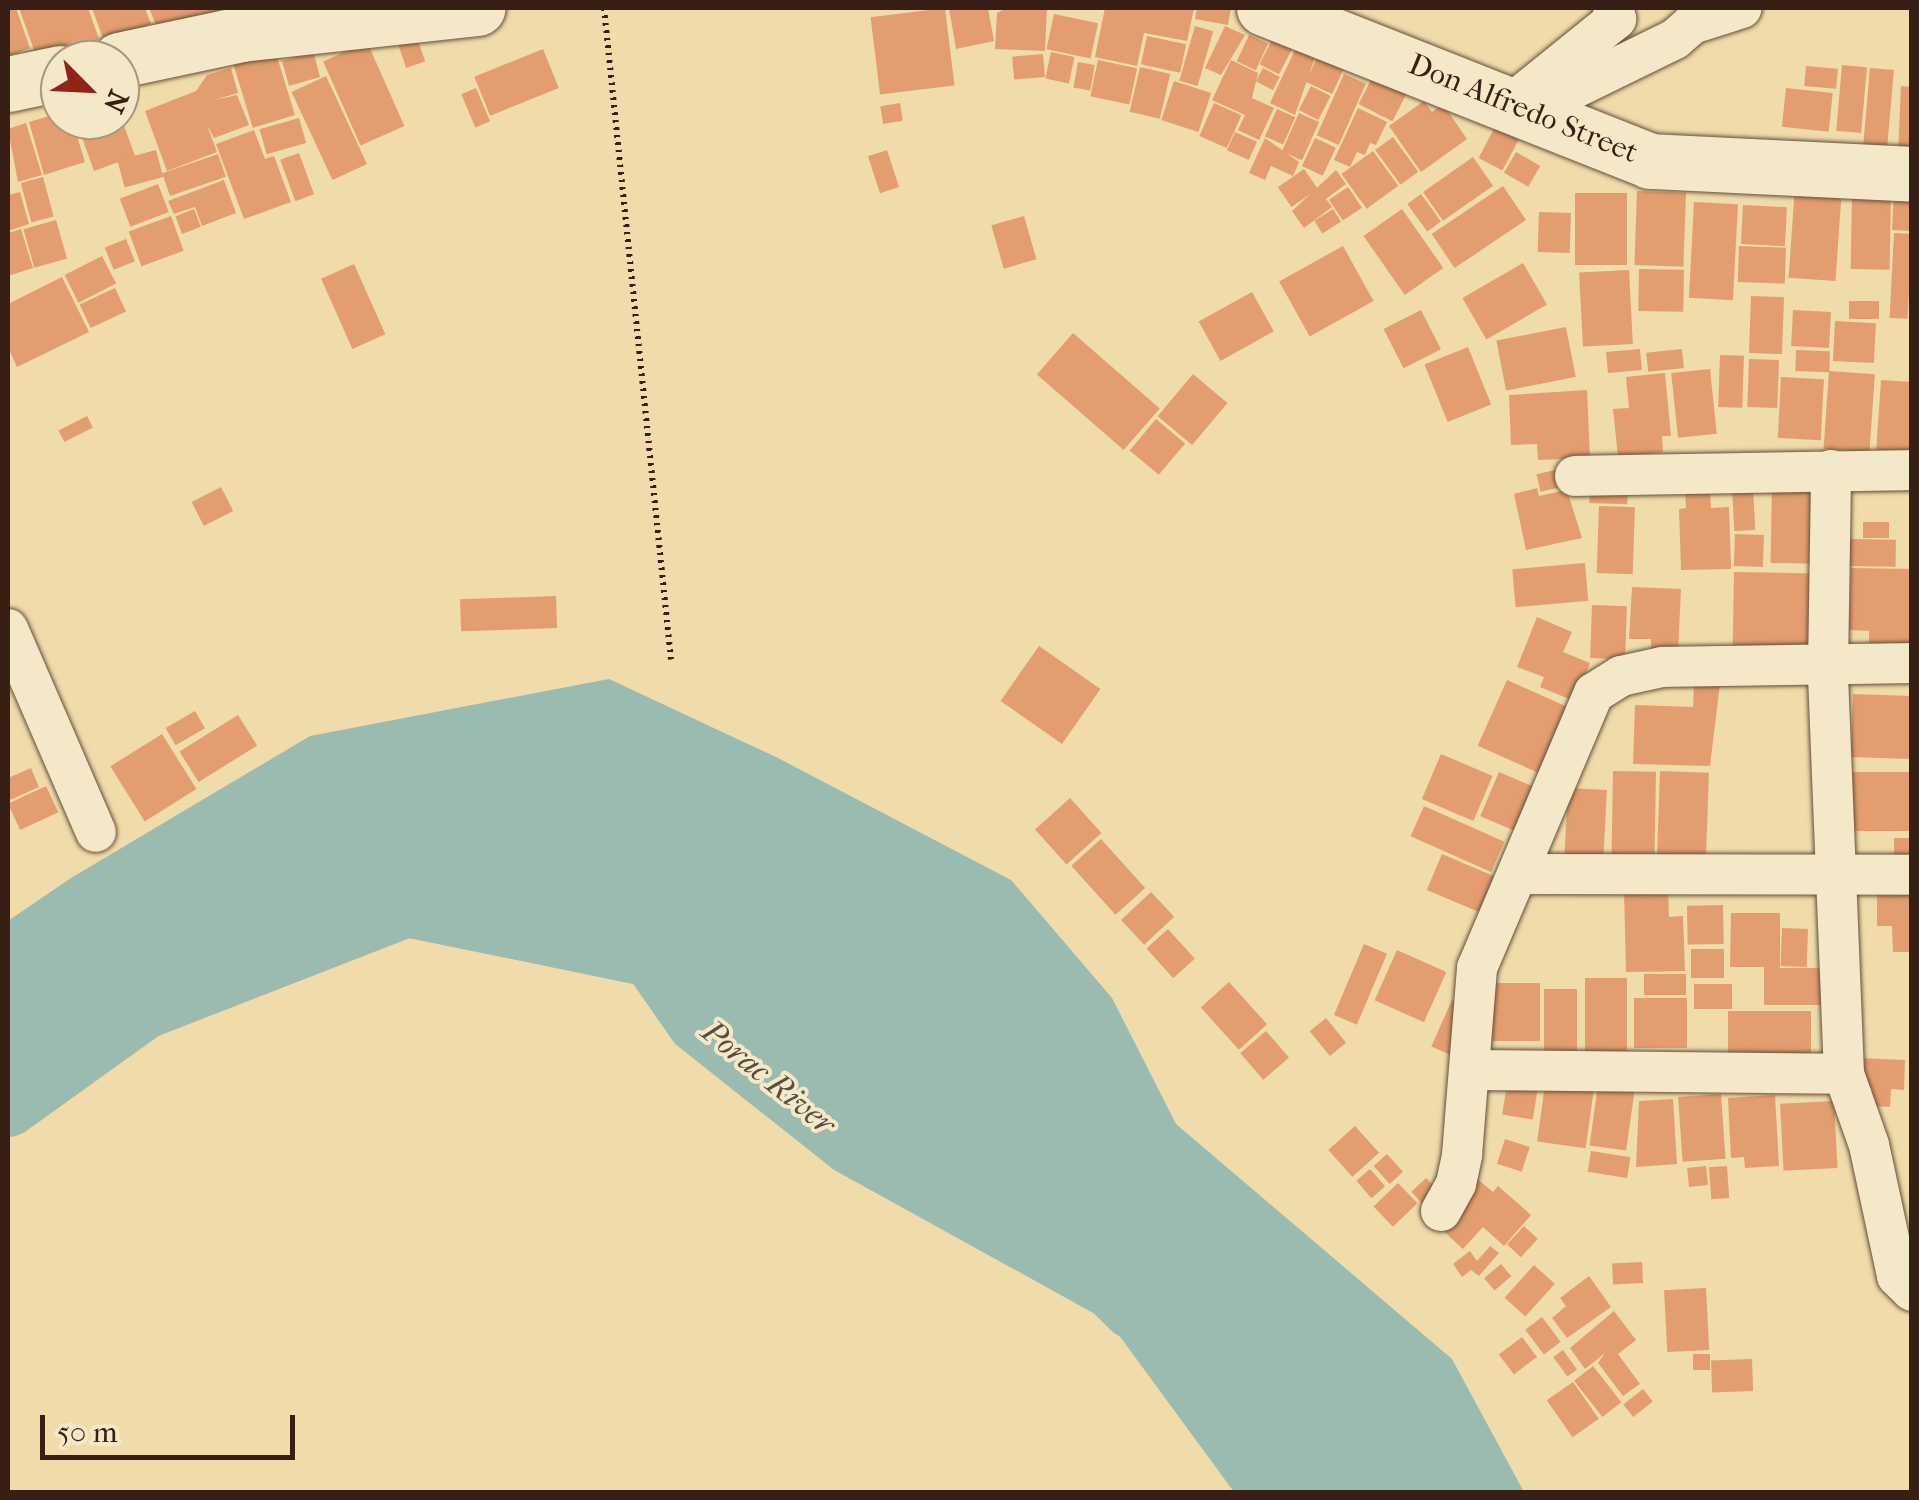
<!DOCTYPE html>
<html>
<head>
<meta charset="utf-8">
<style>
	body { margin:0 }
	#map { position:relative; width:1919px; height:1500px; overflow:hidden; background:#f0dbab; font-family:"IM FELL French Canon",serif }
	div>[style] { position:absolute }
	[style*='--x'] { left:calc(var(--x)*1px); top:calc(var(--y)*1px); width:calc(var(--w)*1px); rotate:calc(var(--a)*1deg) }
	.water>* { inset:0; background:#9bbab0 }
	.river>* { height:60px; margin:-30px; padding:0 30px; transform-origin:30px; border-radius:30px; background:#9bbab0 }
	.building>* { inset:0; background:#e49d70; transform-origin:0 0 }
	.path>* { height:6px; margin-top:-3px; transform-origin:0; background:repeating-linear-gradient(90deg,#371f15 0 2.5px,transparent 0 7.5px) }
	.roads { filter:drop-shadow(0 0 2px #654e3a) drop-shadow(0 0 2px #654e3a) }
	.street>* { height:40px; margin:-20px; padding:0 20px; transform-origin:20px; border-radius:20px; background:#f5e8c8 }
	.secondary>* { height:55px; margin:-27.5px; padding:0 27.5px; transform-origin:27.5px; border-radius:27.5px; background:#f5e8c8 }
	span { translate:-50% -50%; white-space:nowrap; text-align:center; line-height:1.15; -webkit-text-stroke:8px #f5e8c8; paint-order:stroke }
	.street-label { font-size:30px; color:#371f15 }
	.water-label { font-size:32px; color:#554e44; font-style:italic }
	.frame { position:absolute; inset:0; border:10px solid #371f15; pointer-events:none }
	.north { position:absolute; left:40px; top:40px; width:100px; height:100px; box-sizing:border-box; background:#f5e8c8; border:2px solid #a99880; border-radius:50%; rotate:114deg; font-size:28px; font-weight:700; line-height:40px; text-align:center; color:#371f15 }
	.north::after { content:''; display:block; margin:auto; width:35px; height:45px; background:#8f2418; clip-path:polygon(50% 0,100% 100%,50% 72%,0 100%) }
	.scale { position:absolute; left:40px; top:1415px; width:255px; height:45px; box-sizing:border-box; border:5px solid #371f15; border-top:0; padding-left:12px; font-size:30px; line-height:35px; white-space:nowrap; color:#371f15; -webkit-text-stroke:8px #f5e8c8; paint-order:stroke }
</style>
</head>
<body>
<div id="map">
	<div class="water">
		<i style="clip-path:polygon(609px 679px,776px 757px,1011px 880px,1112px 998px,1176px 1124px,1452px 1359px,1524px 1492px,1234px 1492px,1066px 1263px,851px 1145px,651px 957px,493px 902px,316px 912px,8px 1087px,8px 921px,71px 878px,310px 736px)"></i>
	</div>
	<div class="river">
		<i style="--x:8;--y:1107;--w:168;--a:-35.6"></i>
		<i style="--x:145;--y:1009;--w:281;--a:-21.3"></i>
		<i style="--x:407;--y:907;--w:249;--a:11.6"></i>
		<i style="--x:651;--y:957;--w:80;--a:55.1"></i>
		<i style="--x:697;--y:1023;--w:196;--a:38.4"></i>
		<i style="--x:851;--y:1145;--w:298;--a:28.9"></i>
		<i style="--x:1112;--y:1289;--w:28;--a:45"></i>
	</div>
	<div class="building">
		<i style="clip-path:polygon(8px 8px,16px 8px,30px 48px,8px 56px)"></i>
		<i style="clip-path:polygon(19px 8px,88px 8px,99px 39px,38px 61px)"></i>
		<i style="clip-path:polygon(92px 8px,145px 8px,151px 24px,104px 41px)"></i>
		<i style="clip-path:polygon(149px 8px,217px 8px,220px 15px,162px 39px)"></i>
		<i style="left:945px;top:8px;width:78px;height:75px;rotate:83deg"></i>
		<i style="clip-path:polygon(949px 8px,988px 8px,994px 41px,956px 49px)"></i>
		<i style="clip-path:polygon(1007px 8px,1047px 8px,1045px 51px,995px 49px,997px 13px)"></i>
		<i style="clip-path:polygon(1105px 8px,1194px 8px,1187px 41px,1144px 33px,1137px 66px,1095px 57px)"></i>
		<i style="clip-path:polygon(1197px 8px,1231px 8px,1228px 25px,1195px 19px)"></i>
		<i style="left:1054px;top:14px;width:45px;height:36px;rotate:12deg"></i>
		<i style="left:1195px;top:26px;width:19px;height:57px;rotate:16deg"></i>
		<i style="clip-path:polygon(1225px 26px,1245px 35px,1221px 75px,1205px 68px)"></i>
		<i style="left:1279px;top:26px;width:22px;height:43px;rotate:27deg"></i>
		<i style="clip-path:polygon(309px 35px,320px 77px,289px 86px,282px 61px,296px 57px,291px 41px)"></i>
		<i style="left:416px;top:35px;width:28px;height:20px;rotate:71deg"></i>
		<i style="left:1249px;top:35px;width:21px;height:29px;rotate:25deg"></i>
		<i style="left:1147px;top:36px;width:40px;height:29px;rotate:12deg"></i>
		<i style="clip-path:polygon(1301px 37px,1319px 46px,1295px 115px,1270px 103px)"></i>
		<i style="left:367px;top:42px;width:92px;height:48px;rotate:66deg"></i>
		<i style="left:543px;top:49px;width:42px;height:74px;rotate:68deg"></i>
		<i style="left:1321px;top:49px;width:29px;height:36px;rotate:25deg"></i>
		<i style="left:275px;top:50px;width:68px;height:44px;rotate:73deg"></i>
		<i style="left:1051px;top:52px;width:24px;height:27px;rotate:12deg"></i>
		<i style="left:1043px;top:54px;width:23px;height:31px;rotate:85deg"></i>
		<i style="left:1098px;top:60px;width:40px;height:37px;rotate:12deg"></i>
		<i style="clip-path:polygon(1231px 60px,1258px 73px,1252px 98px,1274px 108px,1259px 140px,1238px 130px,1245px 115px,1212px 100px)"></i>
		<i style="left:1078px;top:62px;width:17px;height:26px;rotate:10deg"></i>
		<i style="left:1379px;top:64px;width:38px;height:45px;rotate:27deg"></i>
		<i style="left:1842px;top:65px;width:25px;height:66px;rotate:5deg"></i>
		<i style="left:1806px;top:66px;width:32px;height:20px;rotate:5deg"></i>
		<i style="left:1140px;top:67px;width:31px;height:46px;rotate:13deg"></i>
		<i style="clip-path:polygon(231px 68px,238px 93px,214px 100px,237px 95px,249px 125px,214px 138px,207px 125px,217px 152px,167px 171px,145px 111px,196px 91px,207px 75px)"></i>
		<i style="left:1263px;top:68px;width:19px;height:15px;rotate:28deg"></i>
		<i style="left:1870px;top:68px;width:24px;height:76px;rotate:5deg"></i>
		<i style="left:1344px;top:74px;width:24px;height:67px;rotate:24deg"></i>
		<i style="left:326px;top:76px;width:97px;height:38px;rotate:65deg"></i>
		<i style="left:1174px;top:81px;width:39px;height:41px;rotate:18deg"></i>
		<i style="left:1311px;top:86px;width:22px;height:27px;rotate:27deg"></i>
		<i style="clip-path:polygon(1901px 86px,1912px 87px,1912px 156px,1898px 155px)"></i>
		<i style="left:476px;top:88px;width:36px;height:16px;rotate:67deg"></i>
		<i style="left:1786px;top:88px;width:47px;height:39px;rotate:6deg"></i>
		<i style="clip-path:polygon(1424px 101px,1432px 112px,1443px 104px,1467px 139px,1421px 172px,1389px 126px)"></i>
		<i style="left:900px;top:103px;width:18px;height:20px;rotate:81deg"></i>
		<i style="left:1214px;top:103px;width:30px;height:36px;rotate:24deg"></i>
		<i style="clip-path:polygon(1358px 108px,1387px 122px,1376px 145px,1370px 143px,1365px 155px,1357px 152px,1350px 167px,1334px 160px)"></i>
		<i style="left:1277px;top:109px;width:20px;height:30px;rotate:24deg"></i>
		<i style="clip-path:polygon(60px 113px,60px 120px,72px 120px,85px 162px,44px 175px,29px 122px)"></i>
		<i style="left:1299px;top:113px;width:22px;height:42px;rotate:24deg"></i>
		<i style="left:299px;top:118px;width:26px;height:41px;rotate:74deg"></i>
		<i style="clip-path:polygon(102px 120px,122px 120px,135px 156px,94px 171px,79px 129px)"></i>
		<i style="clip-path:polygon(26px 123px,42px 175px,18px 182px,8px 129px)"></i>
		<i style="left:1495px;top:127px;width:27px;height:35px;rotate:28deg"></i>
		<i style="clip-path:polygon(254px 130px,265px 159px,274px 156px,291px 202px,244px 219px,216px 144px)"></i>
		<i style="left:1235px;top:132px;width:24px;height:20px;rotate:24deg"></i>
		<i style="left:1393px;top:137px;width:43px;height:22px;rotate:54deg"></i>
		<i style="clip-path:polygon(1265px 138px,1299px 162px,1293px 176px,1271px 166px,1265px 180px,1249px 173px)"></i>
		<i style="left:1315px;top:138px;width:23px;height:31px;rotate:25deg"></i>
		<i style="left:156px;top:150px;width:28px;height:40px;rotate:75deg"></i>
		<i style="left:887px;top:150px;width:39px;height:20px;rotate:72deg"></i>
		<i style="left:1373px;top:151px;width:43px;height:39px;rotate:54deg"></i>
		<i style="left:1516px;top:152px;width:28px;height:24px;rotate:30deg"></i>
		<i style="left:299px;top:153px;width:44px;height:20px;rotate:70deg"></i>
		<i style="left:218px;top:154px;width:24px;height:59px;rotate:71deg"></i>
		<i style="left:1473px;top:157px;width:35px;height:61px;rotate:55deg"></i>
		<i style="left:1304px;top:169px;width:24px;height:32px;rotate:55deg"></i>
		<i style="clip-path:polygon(1336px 170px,1346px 184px,1326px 199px,1332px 207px,1304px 228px,1292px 211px)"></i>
		<i style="left:43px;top:177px;width:41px;height:23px;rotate:75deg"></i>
		<i style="clip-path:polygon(224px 180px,236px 213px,202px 226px,195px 207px,174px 214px,168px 201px)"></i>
		<i style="left:158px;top:184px;width:30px;height:41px;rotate:69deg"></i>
		<i style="left:1503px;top:186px;width:41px;height:86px;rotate:56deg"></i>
		<i style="left:1795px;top:186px;width:47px;height:92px;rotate:4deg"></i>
		<i style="left:1348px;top:187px;width:25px;height:23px;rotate:56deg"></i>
		<i style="left:1637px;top:191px;width:49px;height:74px;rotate:2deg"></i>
		<i style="left:1852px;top:191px;width:39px;height:78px;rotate:1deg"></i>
		<i style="clip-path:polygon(20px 192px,29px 224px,8px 231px,8px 195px)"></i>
		<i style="left:1894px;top:192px;width:18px;height:38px;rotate:3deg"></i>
		<i style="left:1575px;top:193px;width:52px;height:72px"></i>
		<i style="left:1421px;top:194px;width:34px;height:17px;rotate:54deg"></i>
		<i style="left:1694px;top:202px;width:44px;height:96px;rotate:3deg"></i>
		<i style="left:1743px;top:205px;width:44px;height:39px;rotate:3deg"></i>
		<i style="left:194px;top:209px;width:19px;height:20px;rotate:69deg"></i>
		<i style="left:1333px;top:209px;width:15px;height:22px;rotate:58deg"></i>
		<i style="left:1402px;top:209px;width:72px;height:47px;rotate:55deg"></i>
		<i style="left:1539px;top:212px;width:32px;height:40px;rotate:2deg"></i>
		<i style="left:171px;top:216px;width:37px;height:45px;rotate:70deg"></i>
		<i style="left:1024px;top:216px;width:45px;height:34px;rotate:74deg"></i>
		<i style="left:56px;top:220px;width:40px;height:34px;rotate:74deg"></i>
		<i style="clip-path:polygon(21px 229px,33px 268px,8px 276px,8px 233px)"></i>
		<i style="left:1894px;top:233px;width:18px;height:85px;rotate:3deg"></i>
		<i style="left:126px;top:239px;width:24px;height:23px;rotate:68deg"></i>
		<i style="left:1343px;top:246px;width:63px;height:73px;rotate:61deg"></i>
		<i style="left:1739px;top:246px;width:47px;height:36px;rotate:2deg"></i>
		<i style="left:102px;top:256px;width:31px;height:42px;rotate:63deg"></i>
		<i style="left:1523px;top:263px;width:48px;height:70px;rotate:60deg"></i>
		<i style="left:354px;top:264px;width:77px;height:36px;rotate:66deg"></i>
		<i style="left:1639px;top:269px;width:45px;height:42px;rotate:1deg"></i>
		<i style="left:1629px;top:270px;width:74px;height:50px;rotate:87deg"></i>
		<i style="clip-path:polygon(62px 277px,89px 332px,17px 367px,8px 347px,8px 304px)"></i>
		<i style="left:115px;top:288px;width:26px;height:39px;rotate:65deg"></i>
		<i style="left:1252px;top:292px;width:45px;height:61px;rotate:61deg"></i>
		<i style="left:1751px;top:296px;width:33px;height:57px;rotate:2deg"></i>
		<i style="left:1849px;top:301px;width:30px;height:18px"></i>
		<i style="left:1421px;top:310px;width:44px;height:42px;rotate:63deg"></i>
		<i style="left:1793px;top:310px;width:38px;height:36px;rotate:3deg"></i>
		<i style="left:1835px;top:321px;width:41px;height:40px;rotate:3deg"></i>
		<i style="left:1566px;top:327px;width:51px;height:71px;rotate:79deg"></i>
		<i style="left:1073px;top:333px;width:115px;height:55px;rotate:41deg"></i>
		<i style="left:1468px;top:347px;width:62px;height:47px;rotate:68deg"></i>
		<i style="left:1640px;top:349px;width:21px;height:34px;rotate:85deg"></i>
		<i style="left:1682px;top:349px;width:19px;height:36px;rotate:84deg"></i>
		<i style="left:1796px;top:350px;width:34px;height:21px;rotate:2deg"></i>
		<i style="left:1720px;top:355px;width:24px;height:52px;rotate:2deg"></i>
		<i style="left:1749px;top:359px;width:30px;height:48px;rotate:2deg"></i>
		<i style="left:1710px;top:369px;width:65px;height:39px;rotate:84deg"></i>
		<i style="left:1829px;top:371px;width:46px;height:78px;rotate:4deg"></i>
		<i style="clip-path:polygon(1665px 373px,1671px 436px,1662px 436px,1663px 452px,1618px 457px,1613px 409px,1629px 408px,1626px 377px)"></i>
		<i style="left:1193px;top:374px;width:45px;height:55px;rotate:40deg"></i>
		<i style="left:1781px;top:377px;width:43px;height:61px;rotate:3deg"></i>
		<i style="clip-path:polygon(1881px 380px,1912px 382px,1912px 455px,1876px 453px)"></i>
		<i style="clip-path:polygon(1587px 390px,1590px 458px,1538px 460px,1537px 444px,1511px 445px,1509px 395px)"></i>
		<i style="left:87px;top:416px;width:13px;height:32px;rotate:63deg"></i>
		<i style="left:1156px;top:419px;width:38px;height:41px;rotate:40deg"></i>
		<i style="left:1555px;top:470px;width:18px;height:19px;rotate:77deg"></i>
		<i style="left:1772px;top:482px;width:49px;height:81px;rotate:1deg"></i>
		<i style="left:1590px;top:484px;width:38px;height:19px;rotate:2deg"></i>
		<i style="left:1753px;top:486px;width:44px;height:21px;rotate:87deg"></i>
		<i style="left:221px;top:487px;width:27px;height:33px;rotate:63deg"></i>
		<i style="clip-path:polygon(1537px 488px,1539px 496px,1567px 490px,1582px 538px,1526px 550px,1514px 494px)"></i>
		<i style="clip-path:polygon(1710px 490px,1711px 508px,1729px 507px,1731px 569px,1681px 570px,1679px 509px,1686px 508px,1685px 491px)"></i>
		<i style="left:1599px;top:506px;width:36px;height:67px;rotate:2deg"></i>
		<i style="left:1863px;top:522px;width:26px;height:16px"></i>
		<i style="left:1735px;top:534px;width:29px;height:32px;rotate:2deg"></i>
		<i style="left:1850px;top:539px;width:46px;height:27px;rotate:1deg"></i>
		<i style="left:1585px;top:563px;width:38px;height:73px;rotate:85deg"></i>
		<i style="clip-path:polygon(1851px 568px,1912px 569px,1912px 645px,1869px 645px,1869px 631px,1849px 630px)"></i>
		<i style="left:1734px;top:572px;width:82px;height:78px;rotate:1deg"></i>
		<i style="clip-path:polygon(1632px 587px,1681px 589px,1678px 652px,1651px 651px,1651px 639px,1629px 639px)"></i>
		<i style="left:556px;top:596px;width:32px;height:96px;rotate:88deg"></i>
		<i style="left:1592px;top:605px;width:35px;height:53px;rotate:2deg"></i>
		<i style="clip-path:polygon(1537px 617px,1572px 632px,1563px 652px,1590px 663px,1574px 701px,1540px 687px,1544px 677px,1517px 667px)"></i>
		<i style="left:1039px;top:646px;width:75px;height:67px;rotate:35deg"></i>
		<i style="left:1507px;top:680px;width:68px;height:72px;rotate:24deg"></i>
		<i style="clip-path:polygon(1694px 683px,1720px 684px,1710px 766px,1633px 764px,1635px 705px,1693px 707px)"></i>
		<i style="left:1853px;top:694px;width:59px;height:63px;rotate:2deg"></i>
		<i style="left:195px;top:711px;width:20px;height:34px;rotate:60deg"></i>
		<i style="left:238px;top:715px;width:36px;height:69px;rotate:58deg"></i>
		<i style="left:162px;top:734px;width:65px;height:61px;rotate:58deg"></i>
		<i style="left:1441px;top:754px;width:56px;height:49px;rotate:23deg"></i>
		<i style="clip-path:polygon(31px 768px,39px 787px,10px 800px,8px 778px)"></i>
		<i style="left:1613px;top:771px;width:43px;height:84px;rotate:1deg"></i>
		<i style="left:1660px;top:771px;width:49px;height:85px;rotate:2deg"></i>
		<i style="left:1499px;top:772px;width:43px;height:48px;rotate:23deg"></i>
		<i style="left:1912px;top:772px;width:59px;height:66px;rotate:90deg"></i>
		<i style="left:46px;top:786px;width:29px;height:42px;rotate:65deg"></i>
		<i style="left:1568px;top:788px;width:39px;height:69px;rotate:3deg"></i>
		<i style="left:1070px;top:798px;width:47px;height:47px;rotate:48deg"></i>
		<i style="left:1424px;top:806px;width:88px;height:33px;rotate:24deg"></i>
		<i style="left:1912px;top:838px;width:20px;height:18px;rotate:90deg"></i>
		<i style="left:1101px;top:839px;width:66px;height:40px;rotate:48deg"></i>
		<i style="left:1442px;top:854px;width:65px;height:39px;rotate:23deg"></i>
		<i style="clip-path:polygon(1668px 888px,1669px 917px,1683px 916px,1685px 971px,1626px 972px,1624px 890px)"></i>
		<i style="left:1151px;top:892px;width:34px;height:41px;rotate:47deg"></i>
		<i style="clip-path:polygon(1912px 892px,1912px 952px,1893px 952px,1892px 926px,1877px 926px,1877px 893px)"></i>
		<i style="left:1723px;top:905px;width:39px;height:36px;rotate:89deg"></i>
		<i style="clip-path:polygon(1731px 913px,1780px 913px,1780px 968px,1823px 968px,1822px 1005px,1764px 1005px,1764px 967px,1730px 967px)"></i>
		<i style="left:1782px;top:928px;width:26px;height:38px;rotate:2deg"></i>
		<i style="left:1168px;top:929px;width:40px;height:29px;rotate:48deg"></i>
		<i style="left:1364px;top:944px;width:25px;height:77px;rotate:23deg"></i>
		<i style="left:1691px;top:949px;width:33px;height:29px"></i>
		<i style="left:1397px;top:950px;width:54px;height:55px;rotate:24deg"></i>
		<i style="left:1644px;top:974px;width:42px;height:21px"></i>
		<i style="left:1585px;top:978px;width:42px;height:79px"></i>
		<i style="left:1229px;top:982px;width:57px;height:38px;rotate:48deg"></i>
		<i style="left:1481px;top:983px;width:59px;height:58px"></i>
		<i style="left:1694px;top:984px;width:38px;height:25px"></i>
		<i style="left:1544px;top:989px;width:33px;height:63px"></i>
		<i style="left:1634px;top:998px;width:53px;height:50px"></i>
		<i style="left:1452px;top:1000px;width:24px;height:51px;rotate:24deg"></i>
		<i style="left:1728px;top:1011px;width:83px;height:47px"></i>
		<i style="left:1326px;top:1018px;width:32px;height:21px;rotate:51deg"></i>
		<i style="left:1266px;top:1031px;width:35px;height:34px;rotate:49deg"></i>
		<i style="clip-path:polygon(1859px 1058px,1905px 1060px,1904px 1090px,1891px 1089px,1890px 1107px,1871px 1106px,1872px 1088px,1857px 1087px)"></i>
		<i style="left:1507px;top:1084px;width:31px;height:31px;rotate:9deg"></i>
		<i style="left:1545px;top:1085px;width:49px;height:57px;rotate:8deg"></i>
		<i style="left:1598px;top:1085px;width:37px;height:61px;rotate:8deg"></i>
		<i style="left:1721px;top:1094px;width:65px;height:43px;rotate:86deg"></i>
		<i style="clip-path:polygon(1775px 1095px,1779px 1166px,1745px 1168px,1744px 1157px,1731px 1158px,1728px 1098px)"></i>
		<i style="clip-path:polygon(1673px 1099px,1677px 1164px,1636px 1167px,1639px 1101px)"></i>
		<i style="left:1834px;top:1101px;width:67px;height:54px;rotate:87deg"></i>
		<i style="left:1355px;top:1126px;width:36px;height:36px;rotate:48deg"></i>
		<i style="left:1505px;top:1139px;width:26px;height:26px;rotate:18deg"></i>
		<i style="left:1591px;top:1151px;width:40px;height:21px;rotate:9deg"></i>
		<i style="left:1387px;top:1154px;width:24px;height:18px;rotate:48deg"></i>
		<i style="left:1706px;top:1166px;width:19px;height:19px;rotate:84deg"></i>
		<i style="left:1727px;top:1166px;width:32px;height:18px;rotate:86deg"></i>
		<i style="left:1370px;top:1169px;width:23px;height:18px;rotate:49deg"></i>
		<i style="clip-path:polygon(1475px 1177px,1493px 1192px,1498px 1186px,1531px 1215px,1504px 1246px,1483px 1227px,1463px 1249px,1440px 1228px)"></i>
		<i style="left:1426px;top:1178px;width:25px;height:20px;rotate:47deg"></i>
		<i style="left:1398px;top:1183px;width:28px;height:34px;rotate:46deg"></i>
		<i style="left:1524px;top:1226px;width:19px;height:25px;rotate:43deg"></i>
		<i style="clip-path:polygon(1490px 1246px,1499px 1253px,1479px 1276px,1471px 1270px,1462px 1277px,1453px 1264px,1470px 1251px,1477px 1261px)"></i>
		<i style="left:1642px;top:1262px;width:21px;height:30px;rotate:87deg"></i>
		<i style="left:1501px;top:1264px;width:16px;height:22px;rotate:50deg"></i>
		<i style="left:1534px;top:1265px;width:28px;height:44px;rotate:42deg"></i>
		<i style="clip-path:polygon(1589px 1276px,1611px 1307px,1567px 1338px,1552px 1318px,1566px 1306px,1560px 1298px)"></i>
		<i style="left:1706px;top:1288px;width:62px;height:42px;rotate:87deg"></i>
		<i style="clip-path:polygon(1614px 1311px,1636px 1340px,1618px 1354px,1640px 1384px,1623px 1396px,1598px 1363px,1605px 1353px,1585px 1369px,1570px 1348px)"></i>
		<i style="left:1542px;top:1317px;width:31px;height:21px;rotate:53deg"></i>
		<i style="left:1522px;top:1337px;width:25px;height:29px;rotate:53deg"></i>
		<i style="left:1563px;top:1350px;width:24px;height:12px;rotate:54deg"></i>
		<i style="left:1693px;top:1354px;width:17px;height:16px"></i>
		<i style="left:1752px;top:1359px;width:32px;height:41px;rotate:88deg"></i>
		<i style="left:1593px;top:1366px;width:46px;height:24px;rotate:52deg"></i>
		<i style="left:1573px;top:1382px;width:45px;height:32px;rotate:55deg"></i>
		<i style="left:1643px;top:1389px;width:16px;height:25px;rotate:52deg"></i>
	</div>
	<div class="path">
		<i style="--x:604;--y:8;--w:655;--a:84.13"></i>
	</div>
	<div class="roads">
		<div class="street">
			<i style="--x:1512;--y:103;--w:134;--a:-38.9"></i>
			<i style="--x:1616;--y:19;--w:11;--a:-105"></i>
			<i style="--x:1530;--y:110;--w:161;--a:-26.1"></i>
			<i style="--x:1675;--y:39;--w:23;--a:-41"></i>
			<i style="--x:1692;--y:24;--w:52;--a:-17.7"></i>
			<i style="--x:1575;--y:476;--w:337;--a:-1"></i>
			<i style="--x:8;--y:629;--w:221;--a:66.6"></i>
			<i style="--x:1521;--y:874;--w:391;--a:0.1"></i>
			<i style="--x:1473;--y:1070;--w:371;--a:0.6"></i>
			<i style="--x:1844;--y:1074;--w:405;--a:-92.3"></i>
			<i style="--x:1828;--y:669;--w:199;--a:-89.1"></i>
			<i style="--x:1844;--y:1074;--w:75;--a:70.6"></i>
			<i style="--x:1869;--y:1145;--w:134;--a:77.9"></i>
			<i style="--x:1897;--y:1276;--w:21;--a:45"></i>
			<i style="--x:1441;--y:1211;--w:31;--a:-61"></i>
			<i style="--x:1456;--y:1184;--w:30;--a:-78"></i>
			<i style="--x:1462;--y:1155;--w:188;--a:-85.4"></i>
			<i style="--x:1477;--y:968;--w:299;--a:-67"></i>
			<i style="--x:1594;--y:693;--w:32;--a:-32"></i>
			<i style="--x:1621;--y:676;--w:42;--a:-12.4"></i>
			<i style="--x:1662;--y:667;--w:250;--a:-0.9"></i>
		</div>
		<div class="secondary">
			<i style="--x:1264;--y:8;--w:415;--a:21.6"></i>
			<i style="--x:1650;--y:161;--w:262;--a:2.8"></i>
			<i style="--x:119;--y:60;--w:125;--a:-12"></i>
			<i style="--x:241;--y:34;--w:238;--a:-6.3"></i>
			<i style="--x:8;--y:84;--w:53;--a:-11.9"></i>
		</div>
	</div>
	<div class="street-label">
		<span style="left:1523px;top:109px;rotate:22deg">Don Alfredo Street</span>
	</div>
	<div class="water-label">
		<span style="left:768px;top:1078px;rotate:39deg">Porac River</span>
	</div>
	<div class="frame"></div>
	<div class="north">N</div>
	<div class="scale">50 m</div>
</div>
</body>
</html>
